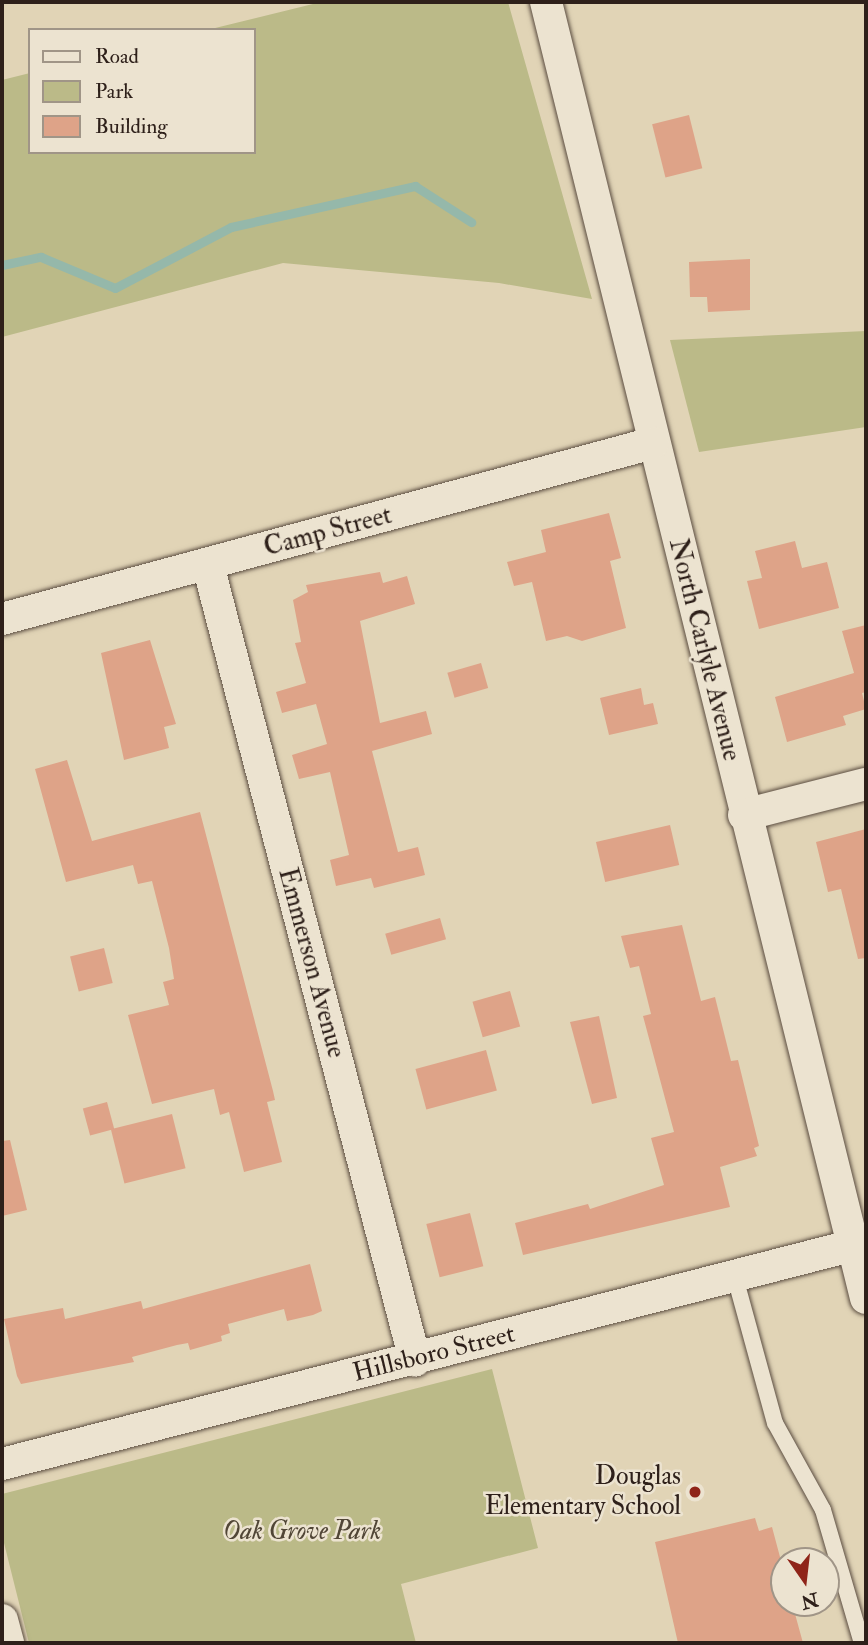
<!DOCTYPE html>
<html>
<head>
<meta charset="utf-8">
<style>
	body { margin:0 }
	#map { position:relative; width:868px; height:1645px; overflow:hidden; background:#e1d4b6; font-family:"IM FELL Double Pica",serif }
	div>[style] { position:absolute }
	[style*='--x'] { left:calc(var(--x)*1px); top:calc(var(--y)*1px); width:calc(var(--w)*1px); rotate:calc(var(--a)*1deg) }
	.green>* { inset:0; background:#bbba88 }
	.stream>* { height:9px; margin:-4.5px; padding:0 4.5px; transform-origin:4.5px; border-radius:4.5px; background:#95b8aa }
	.building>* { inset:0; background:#dea388; transform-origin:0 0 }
	.roads { filter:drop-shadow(0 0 2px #5b4d41) drop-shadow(0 0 2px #5b4d41) }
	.lane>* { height:16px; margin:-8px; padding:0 8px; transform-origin:8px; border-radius:8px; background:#ece3d0 }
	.street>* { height:32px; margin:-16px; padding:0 16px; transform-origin:16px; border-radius:16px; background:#ece3d0 }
	.dots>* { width:19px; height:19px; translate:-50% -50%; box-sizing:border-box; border:4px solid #ece3d0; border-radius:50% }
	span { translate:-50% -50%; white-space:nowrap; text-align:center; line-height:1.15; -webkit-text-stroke:5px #ece3d0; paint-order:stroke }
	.street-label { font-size:26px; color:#2e201a }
	.poi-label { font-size:26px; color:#2e201a }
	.right { translate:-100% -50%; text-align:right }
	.park-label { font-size:26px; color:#514636; font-style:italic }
	.frame { position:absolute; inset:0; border:4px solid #2e201a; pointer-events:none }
	.legend { position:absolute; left:28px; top:28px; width:228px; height:126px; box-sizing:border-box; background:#ece3d0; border:2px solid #a09587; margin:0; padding:9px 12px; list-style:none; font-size:21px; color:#2e201a }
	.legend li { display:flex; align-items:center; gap:14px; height:35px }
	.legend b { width:35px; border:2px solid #a09587 }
	.north { position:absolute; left:770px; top:1547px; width:70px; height:70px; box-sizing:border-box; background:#ece3d0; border:2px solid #a09587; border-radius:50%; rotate:166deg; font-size:19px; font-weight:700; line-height:28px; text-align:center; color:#2e201a }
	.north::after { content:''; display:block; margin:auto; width:24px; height:32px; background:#8f2418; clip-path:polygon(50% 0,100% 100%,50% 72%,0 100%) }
</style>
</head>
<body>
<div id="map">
	<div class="green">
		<i style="clip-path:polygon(321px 2px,508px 2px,592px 299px,499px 283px,283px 263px,2px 337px,2px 80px,30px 73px,30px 152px,254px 152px,254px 30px,207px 30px)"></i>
		<i style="clip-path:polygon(866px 331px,866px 427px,699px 452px,670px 340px)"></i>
		<i style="clip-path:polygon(492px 1369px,538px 1548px,401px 1584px,416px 1643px,29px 1643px,2px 1535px,2px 1494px)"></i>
	</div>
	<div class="stream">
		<i style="--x:2;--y:265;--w:40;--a:-12"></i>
		<i style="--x:41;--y:257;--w:80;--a:22.7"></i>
		<i style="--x:115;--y:288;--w:131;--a:-27.7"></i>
		<i style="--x:231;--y:227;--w:189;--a:-12.6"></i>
		<i style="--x:415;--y:186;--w:67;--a:32.7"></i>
	</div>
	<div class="building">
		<i style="left:689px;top:115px;width:55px;height:38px;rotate:76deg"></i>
		<i style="clip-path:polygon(750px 259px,750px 310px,708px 312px,707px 297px,690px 297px,689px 262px)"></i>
		<i style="clip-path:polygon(609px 513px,621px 558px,610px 561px,626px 628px,582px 641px,567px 636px,546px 641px,532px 582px,514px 586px,507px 562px,546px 552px,541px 530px)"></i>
		<i style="clip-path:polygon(795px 541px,802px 568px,827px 562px,839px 608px,759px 629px,747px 581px,762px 578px,755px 551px)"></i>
		<i style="clip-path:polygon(380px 572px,383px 583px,407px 576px,415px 604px,360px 621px,380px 723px,426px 711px,432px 734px,372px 751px,398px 852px,418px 847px,425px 875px,374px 888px,371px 878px,336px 886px,330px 860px,349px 855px,330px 772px,299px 779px,292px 755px,327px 744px,316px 704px,282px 713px,276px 692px,306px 683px,295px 643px,301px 642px,293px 600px,308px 592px,306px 585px)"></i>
		<i style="clip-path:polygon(866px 625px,866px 692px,862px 693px,866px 709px,843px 716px,846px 725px,787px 742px,775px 697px,854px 673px,842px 631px)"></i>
		<i style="clip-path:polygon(150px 640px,176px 724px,164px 727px,169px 748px,124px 760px,101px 653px)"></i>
		<i style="left:481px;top:663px;width:26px;height:35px;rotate:74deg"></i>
		<i style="clip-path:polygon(641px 688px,644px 705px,653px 703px,658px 724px,609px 735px,600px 698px)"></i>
		<i style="clip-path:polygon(67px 760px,92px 841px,200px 812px,273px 1091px,275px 1100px,267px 1102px,282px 1162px,244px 1172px,229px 1112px,220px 1115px,214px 1089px,152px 1104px,128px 1015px,169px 1005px,163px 982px,174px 979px,169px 948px,152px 881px,138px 884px,133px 865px,66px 882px,35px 769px)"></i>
		<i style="left:670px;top:825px;width:41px;height:76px;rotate:77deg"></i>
		<i style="clip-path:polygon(866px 829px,866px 958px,858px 959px,841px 889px,828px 892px,816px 842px)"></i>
		<i style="left:440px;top:918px;width:22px;height:57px;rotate:74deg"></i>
		<i style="clip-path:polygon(682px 925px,701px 1001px,715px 997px,731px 1061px,738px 1060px,759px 1146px,754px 1148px,757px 1156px,720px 1167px,730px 1207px,523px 1255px,515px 1223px,588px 1204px,590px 1209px,664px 1185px,651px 1138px,674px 1132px,643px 1016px,651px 1014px,639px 966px,630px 968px,621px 936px)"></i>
		<i style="left:104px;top:948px;width:36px;height:35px;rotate:76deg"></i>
		<i style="left:510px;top:991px;width:37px;height:39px;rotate:74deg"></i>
		<i style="clip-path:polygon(599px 1016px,617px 1098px,592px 1104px,570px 1022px)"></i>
		<i style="left:486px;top:1050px;width:42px;height:73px;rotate:75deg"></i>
		<i style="left:107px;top:1102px;width:28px;height:25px;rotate:75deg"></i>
		<i style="left:172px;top:1114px;width:56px;height:63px;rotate:76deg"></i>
		<i style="clip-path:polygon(10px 1140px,27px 1210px,2px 1216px,2px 1141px)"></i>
		<i style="left:470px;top:1213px;width:55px;height:45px;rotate:76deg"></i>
		<i style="clip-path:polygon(310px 1264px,322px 1311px,313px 1315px,287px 1321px,284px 1309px,228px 1324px,230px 1333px,221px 1336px,222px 1341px,190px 1350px,188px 1343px,177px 1345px,132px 1357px,134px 1362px,21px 1384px,17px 1376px,4px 1319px,63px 1308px,65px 1319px,141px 1301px,143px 1309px)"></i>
		<i style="clip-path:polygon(755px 1518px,759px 1531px,772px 1527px,784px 1572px,784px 1603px,792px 1603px,803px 1643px,678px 1643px,655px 1542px)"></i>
	</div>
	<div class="roads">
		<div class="lane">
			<i style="--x:735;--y:1277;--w:151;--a:74.7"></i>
			<i style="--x:775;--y:1423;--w:99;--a:61.1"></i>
			<i style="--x:823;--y:1510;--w:139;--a:73.7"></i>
		</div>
		<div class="street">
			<i style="--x:546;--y:2;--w:1335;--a:76.13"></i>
			<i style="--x:208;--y:565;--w:822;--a:75.41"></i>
			<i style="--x:2;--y:619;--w:674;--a:-15.13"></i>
			<i style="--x:744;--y:815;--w:126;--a:-14.3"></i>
			<i style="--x:2;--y:1464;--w:892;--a:-14.41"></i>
			<i style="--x:2;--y:1620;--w:24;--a:75"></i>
		</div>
	</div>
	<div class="dots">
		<i style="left:695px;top:1492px;background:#8f2418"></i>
	</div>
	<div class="street-label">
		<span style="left:328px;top:532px;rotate:-15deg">Camp Street</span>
		<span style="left:704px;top:650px;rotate:76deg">North Carlyle Avenue</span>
		<span style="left:311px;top:963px;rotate:75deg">Emmerson Avenue</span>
		<span style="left:434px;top:1354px;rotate:-14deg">Hillsboro Street</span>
	</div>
	<div class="poi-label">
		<span class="right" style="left:681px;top:1492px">Douglas<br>Elementary School</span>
	</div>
	<div class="park-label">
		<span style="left:302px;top:1532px">Oak Grove Park</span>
	</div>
	<div class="frame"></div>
	<ul class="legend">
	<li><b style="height:9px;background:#ece3d0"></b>Road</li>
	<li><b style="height:19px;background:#bbba88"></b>Park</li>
	<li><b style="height:19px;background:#dea388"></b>Building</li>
	</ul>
	<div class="north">N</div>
</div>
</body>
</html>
